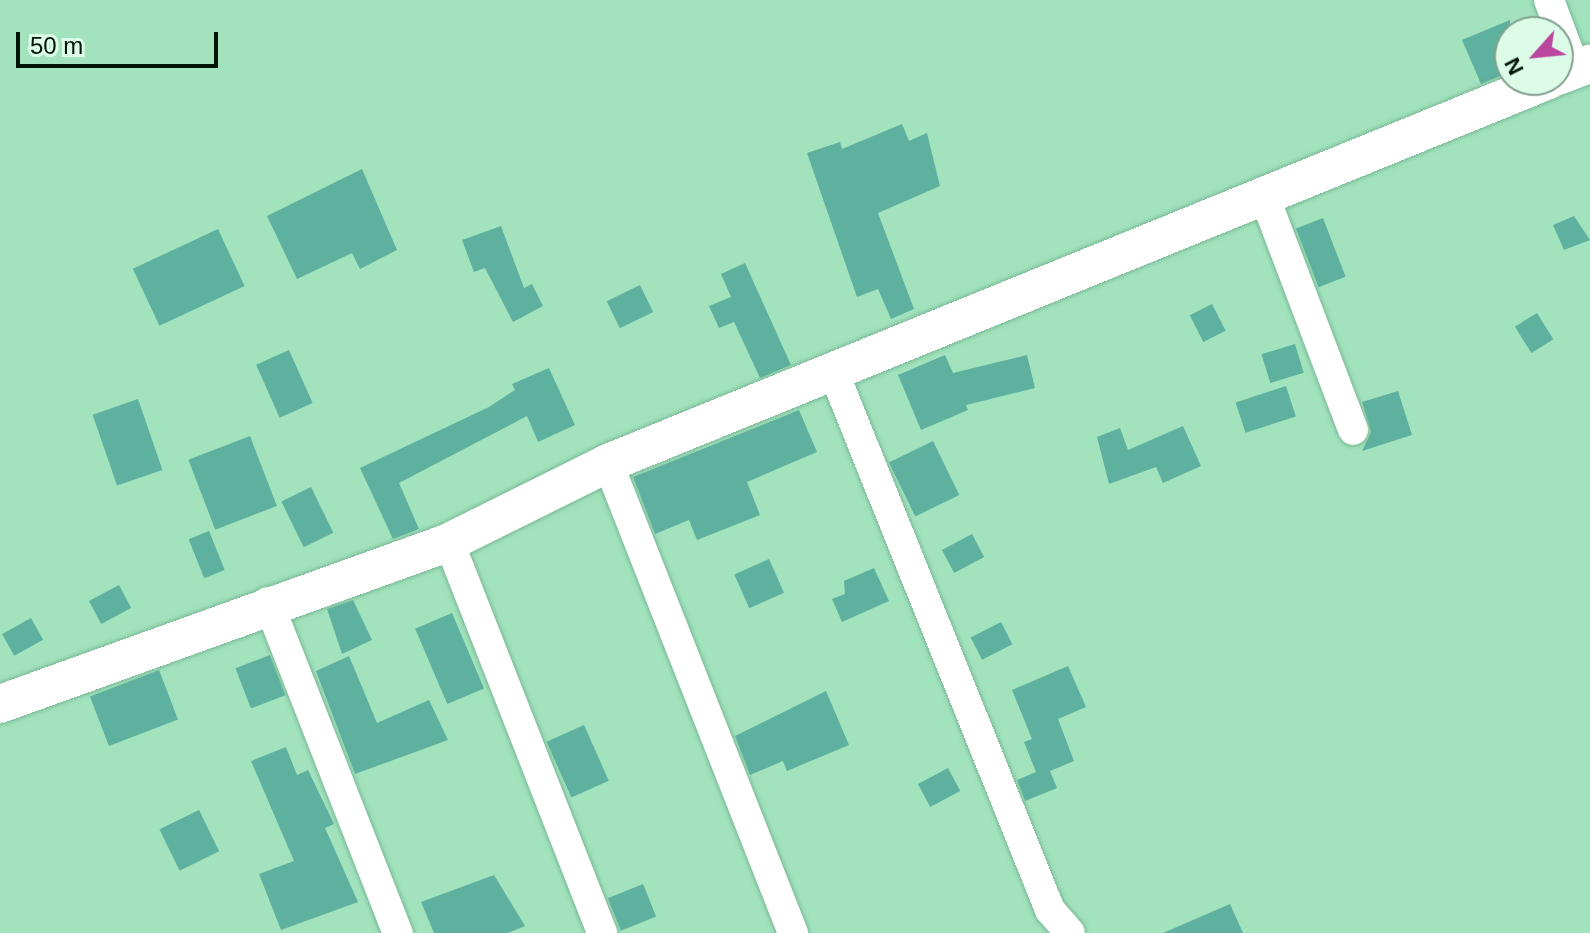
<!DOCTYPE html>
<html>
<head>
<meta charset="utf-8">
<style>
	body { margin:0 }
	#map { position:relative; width:1590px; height:933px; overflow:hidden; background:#a2e3bd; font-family:Helvetica,sans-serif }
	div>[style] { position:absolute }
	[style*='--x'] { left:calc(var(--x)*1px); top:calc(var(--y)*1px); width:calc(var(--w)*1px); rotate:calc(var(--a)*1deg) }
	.building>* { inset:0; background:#5eb09f; transform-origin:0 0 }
	.roads { filter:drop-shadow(0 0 2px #79b995) drop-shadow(0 0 2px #79b995) }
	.minor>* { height:30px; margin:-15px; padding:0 15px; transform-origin:15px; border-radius:15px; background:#fff }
	.tertiary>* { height:38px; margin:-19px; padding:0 19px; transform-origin:19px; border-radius:19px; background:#fff }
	span { translate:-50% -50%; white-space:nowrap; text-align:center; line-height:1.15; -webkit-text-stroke:7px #dcfce8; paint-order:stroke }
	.north { position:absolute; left:1494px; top:16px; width:80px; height:80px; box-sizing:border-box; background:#dcfce8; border:2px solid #849f8e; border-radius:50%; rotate:243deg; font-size:22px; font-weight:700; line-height:32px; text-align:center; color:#001408 }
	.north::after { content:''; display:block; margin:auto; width:28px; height:36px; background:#bb469f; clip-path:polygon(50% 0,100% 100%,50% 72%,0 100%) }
	.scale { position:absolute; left:16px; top:32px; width:202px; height:36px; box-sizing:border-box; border:4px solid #001408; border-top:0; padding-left:10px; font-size:24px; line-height:28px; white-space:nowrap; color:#001408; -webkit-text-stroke:6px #dcfce8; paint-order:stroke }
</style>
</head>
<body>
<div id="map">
	<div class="building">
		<i style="clip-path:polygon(1510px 20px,1510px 72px,1481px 84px,1462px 40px)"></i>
		<i style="clip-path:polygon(902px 124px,909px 141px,927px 133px,940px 186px,878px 213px,914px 309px,891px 319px,878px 289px,857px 297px,807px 153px,840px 142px,842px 149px)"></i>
		<i style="clip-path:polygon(362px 169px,397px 250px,360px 269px,352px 253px,297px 279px,267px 216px)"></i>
		<i style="clip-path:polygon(1574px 216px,1590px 240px,1564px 250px,1553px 225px)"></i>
		<i style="left:1323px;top:218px;width:63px;height:29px;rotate:69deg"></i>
		<i style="clip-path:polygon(501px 226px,524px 288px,532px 284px,543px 306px,513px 322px,485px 268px,474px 272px,462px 240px)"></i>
		<i style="left:218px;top:229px;width:63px;height:94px;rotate:65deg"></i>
		<i style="clip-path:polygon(745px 263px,791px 365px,760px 378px,734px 322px,719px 328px,709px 306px,731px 297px,721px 274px)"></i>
		<i style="left:640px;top:285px;width:30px;height:37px;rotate:64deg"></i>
		<i style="left:1212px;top:304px;width:30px;height:25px;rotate:63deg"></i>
		<i style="left:1537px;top:313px;width:31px;height:26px;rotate:58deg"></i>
		<i style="left:1295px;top:344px;width:30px;height:35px;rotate:73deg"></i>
		<i style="left:289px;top:350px;width:58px;height:36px;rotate:66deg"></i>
		<i style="clip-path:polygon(945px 355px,953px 373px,1027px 355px,1035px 388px,966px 405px,968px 410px,921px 430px,898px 375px)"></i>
		<i style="clip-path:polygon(549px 368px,575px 425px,538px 442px,527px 416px,399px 483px,419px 529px,393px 539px,360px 468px,489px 407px,515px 390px,512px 384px)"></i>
		<i style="left:1286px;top:386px;width:32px;height:53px;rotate:72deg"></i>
		<i style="clip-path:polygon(1398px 391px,1412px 435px,1362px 451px,1371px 432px,1362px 402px)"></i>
		<i style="left:138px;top:399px;width:75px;height:48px;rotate:71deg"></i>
		<i style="clip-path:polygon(799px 410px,817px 452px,747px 482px,760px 515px,697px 540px,689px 520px,655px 534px,633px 477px)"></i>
		<i style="clip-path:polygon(1183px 426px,1201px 466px,1163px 483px,1156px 467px,1109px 484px,1097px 437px,1120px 428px,1128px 450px)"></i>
		<i style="left:250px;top:436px;width:75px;height:66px;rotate:69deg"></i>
		<i style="left:933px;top:441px;width:60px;height:49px;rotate:64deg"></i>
		<i style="left:311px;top:487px;width:51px;height:33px;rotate:64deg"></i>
		<i style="left:209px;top:531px;width:42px;height:22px;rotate:68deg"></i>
		<i style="left:972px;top:534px;width:26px;height:34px;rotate:62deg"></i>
		<i style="left:769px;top:559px;width:37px;height:38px;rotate:66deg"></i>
		<i style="clip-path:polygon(874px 568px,889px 601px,842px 622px,832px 599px,845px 594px,844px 581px)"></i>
		<i style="left:119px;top:585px;width:26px;height:34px;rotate:62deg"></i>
		<i style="clip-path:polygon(353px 600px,372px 640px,342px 654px,327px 609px)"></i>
		<i style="left:452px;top:613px;width:82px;height:40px;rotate:67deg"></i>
		<i style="left:31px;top:618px;width:25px;height:33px;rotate:61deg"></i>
		<i style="left:1001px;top:622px;width:25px;height:34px;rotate:63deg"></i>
		<i style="left:270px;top:655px;width:43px;height:37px;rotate:69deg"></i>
		<i style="clip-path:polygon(349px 656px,377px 723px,429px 700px,448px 740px,355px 774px,316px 671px)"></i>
		<i style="clip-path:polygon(1068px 666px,1086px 707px,1058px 719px,1074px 761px,1050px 771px,1057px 788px,1025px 801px,1017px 780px,1036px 772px,1024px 742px,1032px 739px,1012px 690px)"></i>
		<i style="left:159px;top:670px;width:53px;height:74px;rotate:69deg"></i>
		<i style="clip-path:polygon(826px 691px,849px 745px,787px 771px,783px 761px,750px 775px,735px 736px)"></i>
		<i style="left:584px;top:725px;width:61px;height:41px;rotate:66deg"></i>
		<i style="clip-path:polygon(286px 747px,297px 775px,308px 770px,334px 824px,325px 828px,358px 902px,281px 930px,259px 874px,294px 861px,251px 761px)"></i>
		<i style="left:948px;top:768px;width:26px;height:34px;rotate:62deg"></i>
		<i style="left:199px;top:810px;width:46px;height:44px;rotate:64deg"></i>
		<i style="clip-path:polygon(494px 875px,525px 926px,508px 933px,434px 933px,421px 902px)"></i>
		<i style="left:643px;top:884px;width:35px;height:38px;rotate:68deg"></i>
		<i style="clip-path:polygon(1230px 904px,1243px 933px,1163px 933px)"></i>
	</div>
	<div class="roads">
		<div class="minor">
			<i style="--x:1549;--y:0;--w:74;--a:69.4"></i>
			<i style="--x:1265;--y:198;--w:248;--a:69.2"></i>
			<i style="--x:834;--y:373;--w:579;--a:68.09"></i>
			<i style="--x:1050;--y:910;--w:30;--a:49"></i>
			<i style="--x:608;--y:463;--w:505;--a:68.51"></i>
			<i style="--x:449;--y:542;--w:420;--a:68.6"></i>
			<i style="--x:268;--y:602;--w:356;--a:68.6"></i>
		</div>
		<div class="tertiary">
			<i style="--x:1558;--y:76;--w:34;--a:-21"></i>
			<i style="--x:0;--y:704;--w:477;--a:-19.8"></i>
			<i style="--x:449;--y:542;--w:178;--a:-26.4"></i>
			<i style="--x:608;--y:463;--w:1016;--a:-22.15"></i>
		</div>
	</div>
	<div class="north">N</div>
	<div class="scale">50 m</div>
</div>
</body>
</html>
